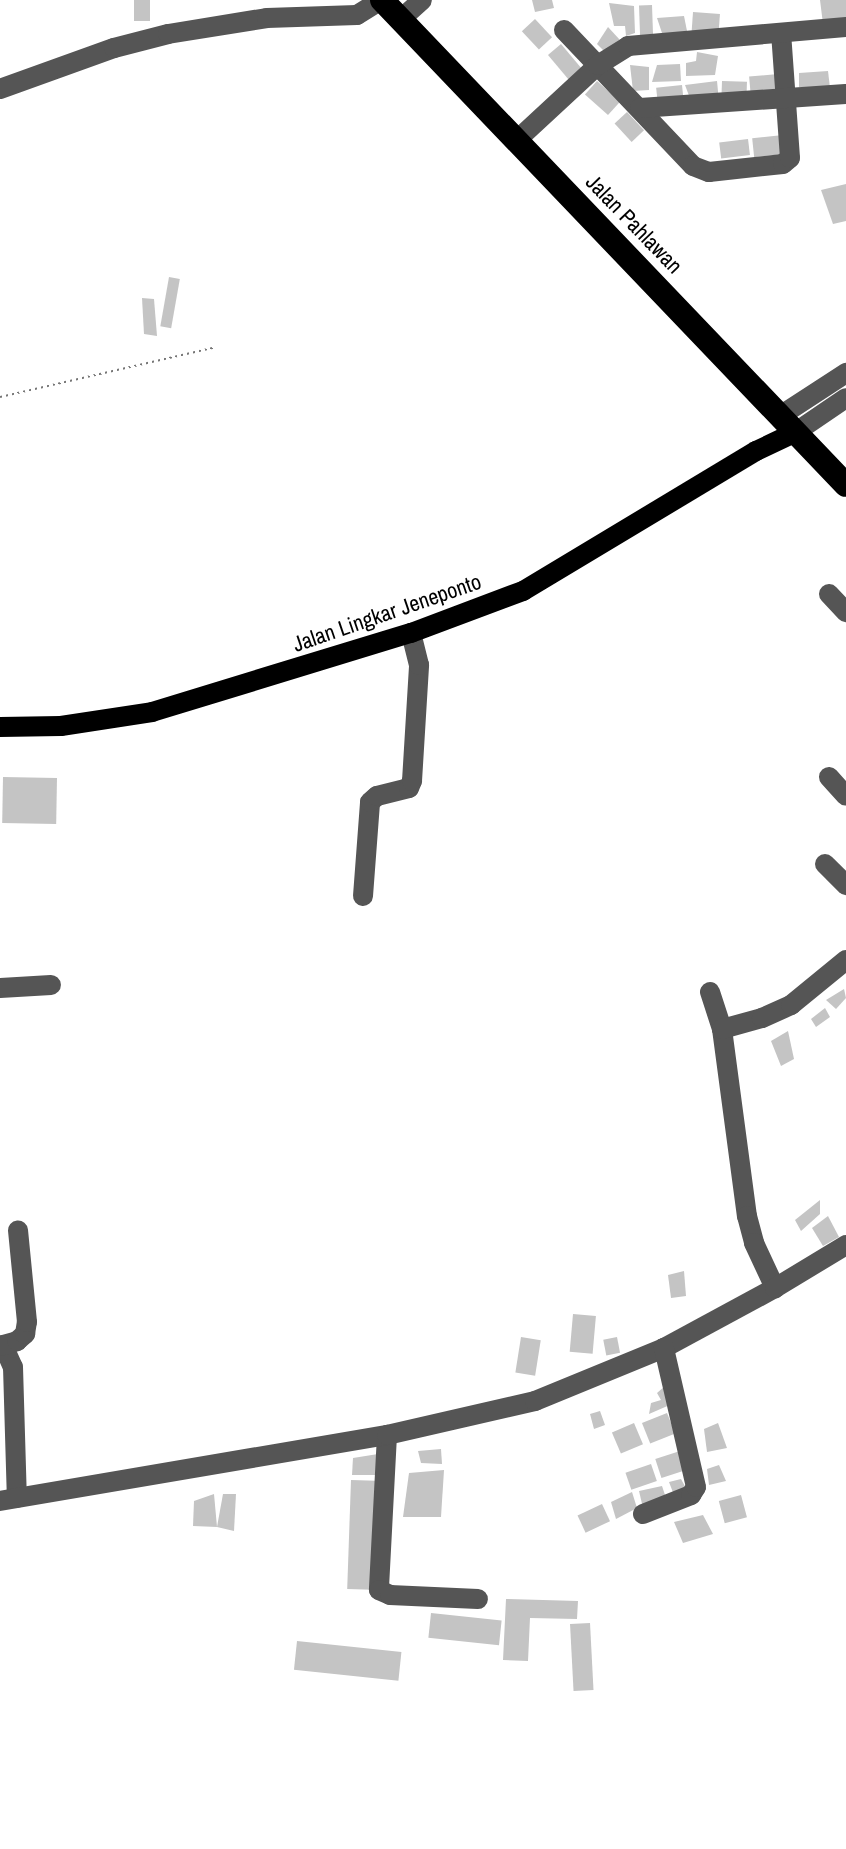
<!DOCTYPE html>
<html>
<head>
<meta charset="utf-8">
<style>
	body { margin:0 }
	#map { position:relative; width:846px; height:1849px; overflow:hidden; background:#fff; font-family:"Archivo Narrow",sans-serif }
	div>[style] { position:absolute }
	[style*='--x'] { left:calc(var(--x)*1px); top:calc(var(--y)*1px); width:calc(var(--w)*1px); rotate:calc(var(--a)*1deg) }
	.building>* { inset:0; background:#c4c4c4; transform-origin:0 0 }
	.path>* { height:2px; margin-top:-1px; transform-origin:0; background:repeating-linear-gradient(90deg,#777 0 2px,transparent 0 6px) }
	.minor>* { height:20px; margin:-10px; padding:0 10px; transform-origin:10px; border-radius:10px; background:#555 }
	.major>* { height:20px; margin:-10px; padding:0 10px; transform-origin:10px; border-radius:10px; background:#000 }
	.highway>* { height:24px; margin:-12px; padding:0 12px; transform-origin:12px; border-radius:12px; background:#000 }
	span { translate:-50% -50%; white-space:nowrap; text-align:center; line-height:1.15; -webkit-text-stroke:6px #fff; paint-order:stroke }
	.street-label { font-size:22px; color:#000 }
</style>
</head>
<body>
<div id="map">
	<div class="building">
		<i style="left:134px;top:0;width:16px;height:21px"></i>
		<i style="clip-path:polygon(532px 0,552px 0,554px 8px,535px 12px)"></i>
		<i style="clip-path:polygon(820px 0,846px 0,846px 21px,823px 24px)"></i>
		<i style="clip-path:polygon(609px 3px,634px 6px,635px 33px,626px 36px,625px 26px,614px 26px)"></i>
		<i style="left:652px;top:5px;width:36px;height:13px;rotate:88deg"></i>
		<i style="left:693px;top:12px;width:27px;height:20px;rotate:4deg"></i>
		<i style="clip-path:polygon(684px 16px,688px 36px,662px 33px,657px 18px)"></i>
		<i style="left:535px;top:19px;width:25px;height:18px;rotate:47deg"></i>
		<i style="clip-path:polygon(608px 27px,620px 40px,607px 54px,597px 44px)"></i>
		<i style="left:561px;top:44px;width:35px;height:17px;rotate:50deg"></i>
		<i style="clip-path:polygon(697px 52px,718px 56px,715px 75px,686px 76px,686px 63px,696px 61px)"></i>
		<i style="clip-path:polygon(680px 64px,681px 81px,652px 82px,657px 65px)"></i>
		<i style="clip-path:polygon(630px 65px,649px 67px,649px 90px,633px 91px)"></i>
		<i style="clip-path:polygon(828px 71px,830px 88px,799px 87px,799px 73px)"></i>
		<i style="left:778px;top:74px;width:22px;height:29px;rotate:85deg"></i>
		<i style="left:597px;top:81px;width:31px;height:18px;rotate:42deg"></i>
		<i style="clip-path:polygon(717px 81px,719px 102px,691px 101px,685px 85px)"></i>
		<i style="left:722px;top:81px;width:25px;height:13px;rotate:2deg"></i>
		<i style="left:682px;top:85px;width:18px;height:26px;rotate:84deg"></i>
		<i style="left:627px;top:112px;width:25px;height:17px;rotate:47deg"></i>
		<i style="left:783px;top:135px;width:19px;height:31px;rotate:84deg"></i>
		<i style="left:748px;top:139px;width:16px;height:29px;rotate:83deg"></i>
		<i style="clip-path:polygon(846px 184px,846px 221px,833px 224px,821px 190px)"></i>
		<i style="left:169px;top:277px;width:11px;height:50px;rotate:10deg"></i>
		<i style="clip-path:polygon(142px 298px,154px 299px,157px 336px,144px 334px)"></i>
		<i style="left:3px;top:777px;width:54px;height:46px;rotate:1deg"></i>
		<i style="clip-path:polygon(844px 989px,846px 998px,836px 1009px,826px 1000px)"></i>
		<i style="clip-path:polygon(825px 1008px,830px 1017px,816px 1027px,811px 1019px)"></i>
		<i style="clip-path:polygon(788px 1031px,794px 1059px,781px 1066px,771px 1041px)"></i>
		<i style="clip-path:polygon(820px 1200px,820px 1214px,801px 1231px,795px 1220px)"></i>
		<i style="clip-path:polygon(828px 1216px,839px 1237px,823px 1246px,812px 1228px)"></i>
		<i style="clip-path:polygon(684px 1271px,686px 1296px,671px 1298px,668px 1275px)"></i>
		<i style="left:573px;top:1314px;width:23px;height:38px;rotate:5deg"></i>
		<i style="left:521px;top:1337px;width:20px;height:36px;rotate:9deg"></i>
		<i style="left:617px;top:1337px;width:16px;height:14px;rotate:79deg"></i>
		<i style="clip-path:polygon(665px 1386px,672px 1404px,649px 1414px,651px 1403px,661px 1400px,657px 1393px)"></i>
		<i style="clip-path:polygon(600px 1411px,605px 1425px,594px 1429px,590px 1414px)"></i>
		<i style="left:667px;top:1413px;width:22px;height:27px;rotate:68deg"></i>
		<i style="left:634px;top:1423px;width:23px;height:24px;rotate:67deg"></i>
		<i style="clip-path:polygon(718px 1423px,727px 1448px,707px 1452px,704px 1429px)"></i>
		<i style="clip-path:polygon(441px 1449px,442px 1464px,421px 1463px,418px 1451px)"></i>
		<i style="left:680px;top:1451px;width:20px;height:26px;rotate:72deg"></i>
		<i style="clip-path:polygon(378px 1454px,378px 1475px,352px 1475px,353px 1458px)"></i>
		<i style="left:651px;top:1464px;width:18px;height:27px;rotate:71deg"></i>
		<i style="clip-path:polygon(719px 1465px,726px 1481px,709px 1485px,707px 1469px)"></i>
		<i style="clip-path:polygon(444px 1470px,441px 1517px,403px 1517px,409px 1473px)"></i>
		<i style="clip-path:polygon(681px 1479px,687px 1490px,674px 1495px,669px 1482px)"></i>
		<i style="left:351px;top:1480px;width:25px;height:109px;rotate:2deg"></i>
		<i style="clip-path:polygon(662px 1486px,666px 1498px,643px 1508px,639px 1491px)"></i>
		<i style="clip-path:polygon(632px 1492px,637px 1508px,616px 1519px,611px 1502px)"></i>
		<i style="clip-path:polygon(214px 1494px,217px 1527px,193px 1526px,194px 1501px)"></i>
		<i style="clip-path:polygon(223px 1494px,236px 1494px,234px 1531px,217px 1527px)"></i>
		<i style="left:741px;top:1495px;width:23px;height:23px;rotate:75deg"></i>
		<i style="left:602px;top:1504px;width:19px;height:27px;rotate:65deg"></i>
		<i style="clip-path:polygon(703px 1515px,713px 1534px,683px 1543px,674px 1522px)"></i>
		<i style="clip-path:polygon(506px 1599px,578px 1601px,577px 1619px,530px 1618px,528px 1661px,503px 1660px)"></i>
		<i style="left:431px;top:1613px;width:71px;height:25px;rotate:6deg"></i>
		<i style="left:590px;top:1623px;width:67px;height:20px;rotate:87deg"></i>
		<i style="left:297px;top:1641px;width:105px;height:29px;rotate:6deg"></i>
	</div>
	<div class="path">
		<i style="--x:0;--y:397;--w:219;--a:-13"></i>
	</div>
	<div class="minor">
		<i style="--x:401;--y:19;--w:28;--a:-42"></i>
		<i style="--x:564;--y:30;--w:187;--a:46.5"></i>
		<i style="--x:693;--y:166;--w:17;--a:21"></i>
		<i style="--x:709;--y:172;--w:74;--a:-6.2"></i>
		<i style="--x:783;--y:164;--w:9;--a:-41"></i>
		<i style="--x:790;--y:158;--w:125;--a:-94.1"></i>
		<i style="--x:0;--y:89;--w:121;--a:-19.8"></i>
		<i style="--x:114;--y:48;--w:56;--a:-14.5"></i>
		<i style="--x:168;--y:34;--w:100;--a:-9.2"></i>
		<i style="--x:267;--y:18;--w:90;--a:-1.9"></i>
		<i style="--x:357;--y:15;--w:28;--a:-32"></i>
		<i style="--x:640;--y:108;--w:206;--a:-3.9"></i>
		<i style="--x:517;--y:140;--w:110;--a:-42.8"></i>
		<i style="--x:598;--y:65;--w:36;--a:-32"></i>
		<i style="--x:628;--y:46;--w:219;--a:-5"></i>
		<i style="--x:780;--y:416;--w:79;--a:-33.1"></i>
		<i style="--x:796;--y:432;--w:60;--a:-34.2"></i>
		<i style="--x:829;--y:594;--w:25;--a:47"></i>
		<i style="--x:829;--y:777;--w:25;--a:48"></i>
		<i style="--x:825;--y:864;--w:30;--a:45"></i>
		<i style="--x:363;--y:896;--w:94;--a:-85.7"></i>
		<i style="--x:370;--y:802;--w:9;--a:-41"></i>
		<i style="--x:377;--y:796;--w:33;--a:-14"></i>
		<i style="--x:409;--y:788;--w:8;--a:-67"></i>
		<i style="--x:412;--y:781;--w:116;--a:-86.5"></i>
		<i style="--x:419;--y:665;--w:33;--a:-104"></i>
		<i style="--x:0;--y:988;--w:51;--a:-3.4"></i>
		<i style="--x:710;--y:992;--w:39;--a:72"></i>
		<i style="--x:722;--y:1029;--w:189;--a:82.4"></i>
		<i style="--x:747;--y:1216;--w:28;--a:75"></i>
		<i style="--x:754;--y:1243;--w:50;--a:65"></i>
		<i style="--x:722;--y:1029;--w:41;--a:-15.4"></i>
		<i style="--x:762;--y:1018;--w:32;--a:-24"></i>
		<i style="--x:791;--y:1005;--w:71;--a:-39.3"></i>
		<i style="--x:3;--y:1345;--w:24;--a:66"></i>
		<i style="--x:13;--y:1367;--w:131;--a:88.3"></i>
		<i style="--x:0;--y:1346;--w:18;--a:-16"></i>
		<i style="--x:17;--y:1341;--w:11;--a:-41"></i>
		<i style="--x:25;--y:1334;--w:12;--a:-81"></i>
		<i style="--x:27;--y:1322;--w:92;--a:-95.6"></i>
		<i style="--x:387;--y:1435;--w:155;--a:93"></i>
		<i style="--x:379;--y:1590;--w:12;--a:24"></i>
		<i style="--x:390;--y:1595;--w:88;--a:2.6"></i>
		<i style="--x:0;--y:1501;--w:393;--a:-9.7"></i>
		<i style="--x:387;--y:1435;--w:152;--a:-12.9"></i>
		<i style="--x:535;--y:1401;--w:139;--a:-22.3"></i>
		<i style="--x:664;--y:1348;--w:126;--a:-28.4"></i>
		<i style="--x:775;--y:1288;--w:83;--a:-31.2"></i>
		<i style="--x:643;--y:1514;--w:52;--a:-21.6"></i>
		<i style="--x:691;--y:1495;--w:9;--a:-58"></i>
		<i style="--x:696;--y:1487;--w:143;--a:-103"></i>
	</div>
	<div class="major">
		<i style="--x:0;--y:727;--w:61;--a:-0.9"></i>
		<i style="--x:61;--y:726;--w:92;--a:-8.7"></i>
		<i style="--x:152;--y:712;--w:271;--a:-17"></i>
		<i style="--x:411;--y:633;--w:120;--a:-20.6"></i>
		<i style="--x:523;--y:591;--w:272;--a:-31"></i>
		<i style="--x:756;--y:451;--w:44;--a:-25.4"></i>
	</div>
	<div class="highway">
		<i style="--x:382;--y:0;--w:671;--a:46.27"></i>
	</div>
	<div class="street-label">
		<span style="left:634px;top:224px;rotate:46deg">Jalan Pahlawan</span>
		<span style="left:387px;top:613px;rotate:-19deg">Jalan Lingkar Jeneponto</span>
	</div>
</div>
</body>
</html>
